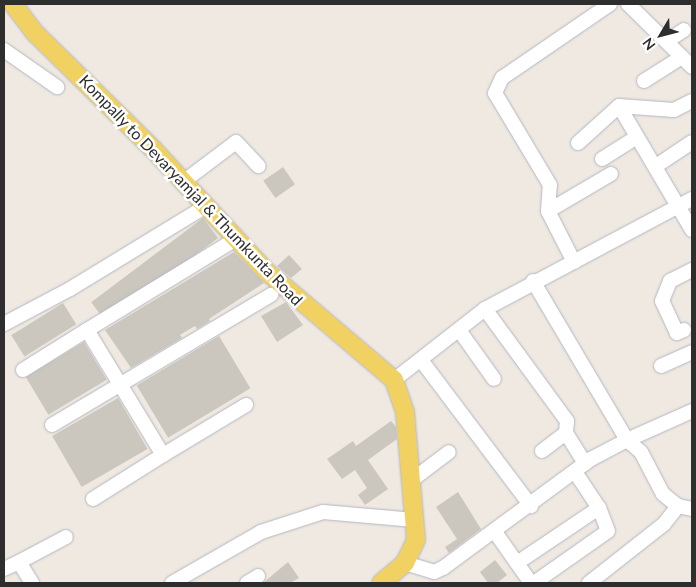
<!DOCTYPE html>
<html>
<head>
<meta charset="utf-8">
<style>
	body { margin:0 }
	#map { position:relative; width:696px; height:587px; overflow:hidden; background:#efe9e1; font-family:Lato,sans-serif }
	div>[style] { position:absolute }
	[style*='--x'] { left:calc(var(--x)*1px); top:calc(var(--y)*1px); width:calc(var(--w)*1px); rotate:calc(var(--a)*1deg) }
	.building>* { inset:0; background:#cbc7bf; transform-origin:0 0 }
	.roads { filter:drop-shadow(0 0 1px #b4b7c1) drop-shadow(0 0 1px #b4b7c1) }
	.minor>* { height:14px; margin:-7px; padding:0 7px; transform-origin:7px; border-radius:7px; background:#fff }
	.major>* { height:18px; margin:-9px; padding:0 9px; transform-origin:9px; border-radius:9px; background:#f2d163 }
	span { translate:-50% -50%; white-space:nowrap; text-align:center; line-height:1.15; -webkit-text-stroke:5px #fff; paint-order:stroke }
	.street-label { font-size:16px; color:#2e2e2e }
	.frame { position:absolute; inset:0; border:5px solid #2e2e2e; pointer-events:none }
	.north { position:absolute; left:636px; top:10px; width:50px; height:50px; -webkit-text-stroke:4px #fff; paint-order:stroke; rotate:233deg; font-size:14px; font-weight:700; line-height:20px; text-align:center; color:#2e2e2e }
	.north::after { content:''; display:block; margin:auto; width:18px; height:22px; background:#2e2e2e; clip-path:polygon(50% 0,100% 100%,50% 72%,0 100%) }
</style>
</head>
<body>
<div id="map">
	<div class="building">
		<i style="left:283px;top:167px;width:21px;height:24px;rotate:55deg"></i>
		<i style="left:203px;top:218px;width:25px;height:140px;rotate:53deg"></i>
		<i style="clip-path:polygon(234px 252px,264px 283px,209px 319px,210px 321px,197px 329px,195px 326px,180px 335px,182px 338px,131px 368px,105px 330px)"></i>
		<i style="clip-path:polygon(289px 255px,302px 269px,291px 278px,277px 266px)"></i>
		<i style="clip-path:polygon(286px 302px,303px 325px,277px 342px,261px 316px)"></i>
		<i style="left:63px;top:303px;width:25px;height:61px;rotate:58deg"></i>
		<i style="left:219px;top:336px;width:61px;height:96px;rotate:59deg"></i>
		<i style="left:84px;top:342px;width:44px;height:68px;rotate:59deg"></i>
		<i style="left:118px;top:398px;width:59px;height:76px;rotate:60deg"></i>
		<i style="clip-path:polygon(391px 421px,396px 427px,397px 439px,368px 460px,388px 489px,365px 505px,358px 495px,367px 488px,355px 470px,342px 479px,327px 459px,353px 441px,356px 446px)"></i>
		<i style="clip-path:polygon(458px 492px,481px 529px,449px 553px,445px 547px,457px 539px,436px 507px)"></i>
		<i style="clip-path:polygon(495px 560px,507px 575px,497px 583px,488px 583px,480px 572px)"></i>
		<i style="clip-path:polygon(288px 562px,299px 578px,290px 583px,263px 583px)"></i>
	</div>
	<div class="roads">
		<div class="minor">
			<i style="--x:628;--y:4;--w:90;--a:44.5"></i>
			<i style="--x:667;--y:41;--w:20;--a:-33"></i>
			<i style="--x:4;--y:50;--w:65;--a:34.9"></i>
			<i style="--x:644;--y:81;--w:45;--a:-32.3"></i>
			<i style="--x:619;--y:106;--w:144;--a:59.5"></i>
			<i style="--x:578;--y:143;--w:55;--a:-42.1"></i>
			<i style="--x:619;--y:106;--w:55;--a:4.2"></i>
			<i style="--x:674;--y:110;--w:20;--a:-27"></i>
			<i style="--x:602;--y:159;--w:41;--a:-32.2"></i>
			<i style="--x:656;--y:166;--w:43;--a:-33.7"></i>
			<i style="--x:183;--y:182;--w:66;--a:-37"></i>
			<i style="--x:236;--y:142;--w:33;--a:47"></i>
			<i style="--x:548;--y:211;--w:73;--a:-30.4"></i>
			<i style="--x:574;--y:262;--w:57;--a:-117"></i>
			<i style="--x:548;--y:211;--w:26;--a:-86"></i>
			<i style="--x:550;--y:185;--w:107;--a:-120.9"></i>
			<i style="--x:495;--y:93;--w:17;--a:-65"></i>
			<i style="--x:502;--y:78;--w:131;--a:-34.4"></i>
			<i style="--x:533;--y:281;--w:185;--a:59.4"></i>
			<i style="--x:627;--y:440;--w:71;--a:-24"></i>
			<i style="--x:485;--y:309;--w:139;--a:53.8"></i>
			<i style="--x:567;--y:421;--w:12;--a:95"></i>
			<i style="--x:566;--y:433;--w:36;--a:58"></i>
			<i style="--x:4;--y:324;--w:75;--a:-27.9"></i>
			<i style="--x:70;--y:289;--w:159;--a:-31.4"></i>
			<i style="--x:459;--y:330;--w:60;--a:54.5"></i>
			<i style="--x:684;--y:330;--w:8;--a:157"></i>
			<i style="--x:677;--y:333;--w:35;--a:-115"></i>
			<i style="--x:662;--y:301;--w:22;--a:-68"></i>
			<i style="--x:670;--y:281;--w:25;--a:-27"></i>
			<i style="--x:421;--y:360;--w:183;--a:53"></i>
			<i style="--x:661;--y:366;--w:34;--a:-24"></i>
			<i style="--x:23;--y:370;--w:75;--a:-32"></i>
			<i style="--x:394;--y:380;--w:115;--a:-38"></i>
			<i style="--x:485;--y:309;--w:234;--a:-28"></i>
			<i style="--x:52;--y:425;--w:255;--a:-30.7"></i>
			<i style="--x:542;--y:451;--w:30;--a:-37"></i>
			<i style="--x:163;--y:455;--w:97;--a:-31.1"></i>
			<i style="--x:412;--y:480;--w:46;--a:-37.1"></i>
			<i style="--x:93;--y:499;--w:83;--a:-32.2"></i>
			<i style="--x:163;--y:455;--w:146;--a:-121.3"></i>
			<i style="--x:87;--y:330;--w:175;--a:-31.4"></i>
			<i style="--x:495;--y:532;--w:62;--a:54.8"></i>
			<i style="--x:19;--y:562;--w:53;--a:-28"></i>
			<i style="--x:405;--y:563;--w:30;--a:17"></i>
			<i style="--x:434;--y:572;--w:10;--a:-24"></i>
			<i style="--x:443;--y:568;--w:184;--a:-36.4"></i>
			<i style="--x:591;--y:459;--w:41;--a:-27.8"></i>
			<i style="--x:627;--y:440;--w:18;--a:41"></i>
			<i style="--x:641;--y:452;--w:47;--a:62.4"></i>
			<i style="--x:663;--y:494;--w:19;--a:39"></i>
			<i style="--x:678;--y:506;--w:14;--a:12"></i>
			<i style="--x:517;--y:563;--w:99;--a:-33.9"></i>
			<i style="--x:4;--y:569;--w:17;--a:-25"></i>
			<i style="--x:19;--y:562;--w:25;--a:58"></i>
			<i style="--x:172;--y:583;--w:103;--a:-29.8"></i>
			<i style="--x:261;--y:532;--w:65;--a:-17.9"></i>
			<i style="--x:323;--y:512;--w:92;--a:5"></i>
			<i style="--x:247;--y:583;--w:13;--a:-32"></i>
			<i style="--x:534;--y:583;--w:90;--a:-35.1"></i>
			<i style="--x:608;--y:531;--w:25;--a:-111"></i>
			<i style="--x:599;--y:508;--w:43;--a:-123.7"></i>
			<i style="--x:589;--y:583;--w:95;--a:-38.2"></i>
			<i style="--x:664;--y:524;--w:23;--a:-52"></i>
		</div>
		<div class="major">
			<i style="--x:13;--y:4;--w:35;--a:53"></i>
			<i style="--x:34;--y:32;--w:168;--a:44.5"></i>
			<i style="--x:154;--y:150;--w:165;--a:47.2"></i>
			<i style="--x:266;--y:271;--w:168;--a:40.4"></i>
			<i style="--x:394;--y:380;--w:34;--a:71"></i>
			<i style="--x:405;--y:412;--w:128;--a:85.1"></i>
			<i style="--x:416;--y:540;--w:25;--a:116"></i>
			<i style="--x:405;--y:563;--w:31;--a:140"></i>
		</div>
	</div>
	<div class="street-label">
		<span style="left:191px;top:190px;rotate:46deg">Kompally to Devaryamjal &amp; Thumkunta Road</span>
	</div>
	<div class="frame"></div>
	<div class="north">N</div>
</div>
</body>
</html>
